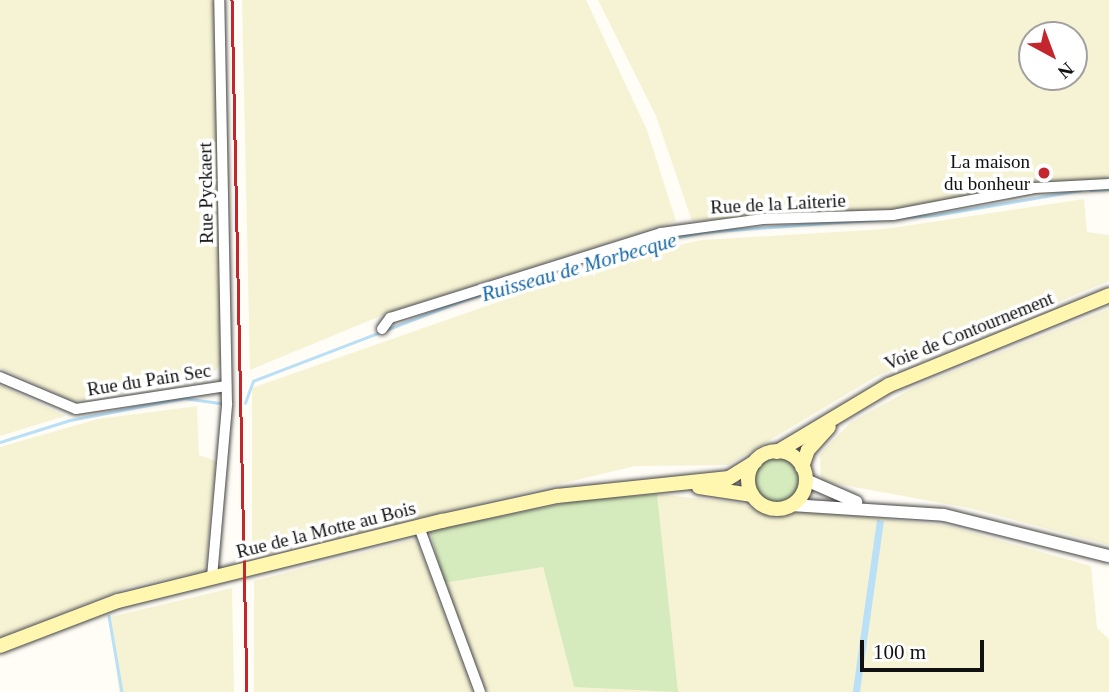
<!DOCTYPE html>
<html>
<head>
<meta charset="utf-8">
<style>
	body { margin:0 }
	#map { position:relative; width:1109px; height:692px; overflow:hidden; background:#fffdf5; font-family:Georgia,serif }
	div>[style] { position:absolute }
	[style*='--x'] { left:calc(var(--x)*1px); top:calc(var(--y)*1px); width:calc(var(--w)*1px); rotate:calc(var(--a)*1deg) }
	.farmland>* { inset:0; background:#f6f3d4 }
	.green>* { inset:0; background:#d5ebbd }
	.round { border-radius:50% }
	.water>* { inset:0; background:#b9e0f7; transform-origin:0 0 }
	.stream>* { height:2.5px; margin:-1.25px; padding:0 1.25px; transform-origin:1.25px; border-radius:1.25px; background:#b9e0f7 }
	.roads { filter:drop-shadow(0 0 2px #444) drop-shadow(0 0 2px #444) }
	.minor>* { height:10px; margin:-5px; padding:0 5px; transform-origin:5px; border-radius:5px; background:#fff }
	.tertiary>* { height:12px; margin:-6px; padding:0 6px; transform-origin:6px; border-radius:6px; background:#fff }
	.secondary>* { height:14px; margin:-7px; padding:0 7px; transform-origin:7px; border-radius:7px; background:#fff6b0 }
	.secondary>.ring { margin:-7px; padding:0; box-sizing:content-box; background:none; border:14px solid #fff6b0; border-radius:50% }
	.rail>* { height:2.5px; margin:-1.25px; padding:0 1.25px; transform-origin:1.25px; border-radius:1.25px; background:#c4262e }
	.dots>* { width:19px; height:19px; translate:-50% -50%; box-sizing:border-box; border:4px solid #fff; border-radius:50% }
	span { translate:-50% -50%; white-space:nowrap; text-align:center; line-height:1.15; -webkit-text-stroke:7px #fff; paint-order:stroke }
	.poi-label { font-size:19px; color:#111 }
	.right { translate:-100% -50%; text-align:right }
	.street-label { font-size:19px; color:#111 }
	.water-label { font-size:21px; color:#1768a6; font-style:italic }
	.north { position:absolute; left:1018px; top:21px; width:70px; height:70px; box-sizing:border-box; background:#fff; border:2px solid #a0a0a0; border-radius:50%; rotate:139deg; font-size:19px; font-weight:700; line-height:28px; text-align:center; color:#111 }
	.north::after { content:''; display:block; margin:auto; width:24px; height:32px; background:#c4262e; clip-path:polygon(50% 0,100% 100%,50% 72%,0 100%) }
	.scale { position:absolute; left:860px; top:640px; width:124px; height:32px; box-sizing:border-box; border:4px solid #111; border-top:0; padding-left:9px; font-size:21px; line-height:24px; white-space:nowrap; color:#111; -webkit-text-stroke:5px #fff; paint-order:stroke }
</style>
</head>
<body>
<div id="map">
	<div class="farmland">
		<i style="clip-path:polygon(0 0,216px 0,221px 364px,210px 377px,73px 401px,0 368px)"></i>
		<i style="clip-path:polygon(242px 0,586px 0,647px 130px,676px 221px,395px 310px,250px 370px)"></i>
		<i style="clip-path:polygon(evenodd,598px 0,1109px 0,1109px 179px,910px 208px,692px 221px,656px 116px,598px 0,1032px 35px,1074px 35px,1074px 77px,1032px 77px,1032px 35px)"></i>
		<i style="clip-path:polygon(1084px 199px,1087px 232px,1109px 235px,1109px 281px,877px 376px,728px 465px,635px 466px,252px 558px,252px 388px,632px 255px,702px 240px,885px 229px)"></i>
		<i style="clip-path:polygon(1109px 309px,1109px 545px,969px 508px,821px 481px,820px 454px,851px 422px,917px 386px)"></i>
		<i style="clip-path:polygon(0 385px,59px 413px,65px 416px,0 436px)"></i>
		<i style="clip-path:polygon(197px 406px,199px 455px,216px 461px,205px 571px,128px 587px,0 637px,0 447px,98px 419px)"></i>
		<i style="clip-path:polygon(657px 494px,740px 503px,775px 518px,803px 510px,949px 526px,1091px 566px,1097px 628px,1109px 639px,1109px 692px,487px 692px,444px 583px,543px 567px,574px 687px,662px 569px)"></i>
		<i style="clip-path:polygon(416px 539px,473px 692px,254px 692px,254px 581px)"></i>
		<i style="clip-path:polygon(232px 588px,234px 692px,119px 692px,110px 617px)"></i>
	</div>
	<div class="green">
		<i class="round" style="left:752px;top:456px;width:48px;height:48px"></i>
		<i style="clip-path:polygon(657px 494px,678px 692px,574px 687px,543px 567px,444px 583px,430px 531px,575px 501px)"></i>
	</div>
	<div class="water">
		<i style="left:877px;top:520px;width:7px;height:174px;rotate:8deg"></i>
	</div>
	<div class="stream">
		<i style="--x:1091;--y:190;--w:18;--a:-3"></i>
		<i style="--x:637;--y:245;--w:68;--a:-11"></i>
		<i style="--x:704;--y:232;--w:232;--a:-4.2"></i>
		<i style="--x:935;--y:215;--w:148;--a:-9.7"></i>
		<i style="--x:245;--y:403;--w:23;--a:-70"></i>
		<i style="--x:253;--y:381;--w:223;--a:-21"></i>
		<i style="--x:461;--y:301;--w:174;--a:-17.4"></i>
		<i style="--x:0;--y:442;--w:73;--a:-17.4"></i>
		<i style="--x:70;--y:420;--w:116;--a:-10.9"></i>
		<i style="--x:184;--y:398;--w:37;--a:8"></i>
		<i style="--x:109;--y:616;--w:77;--a:80.3"></i>
	</div>
	<div class="roads">
		<div class="minor">
			<i style="--x:382;--y:329;--w:14;--a:-54"></i>
			<i style="--x:390;--y:318;--w:284;--a:-17.4"></i>
			<i style="--x:661;--y:233;--w:103;--a:-7.8"></i>
			<i style="--x:763;--y:219;--w:130;--a:-1.8"></i>
			<i style="--x:893;--y:215;--w:144;--a:-10.8"></i>
			<i style="--x:1034;--y:188;--w:75;--a:-3.1"></i>
			<i style="--x:0;--y:377;--w:82;--a:22.8"></i>
			<i style="--x:76;--y:409;--w:152;--a:-8.7"></i>
			<i style="--x:419;--y:527;--w:176;--a:69.7"></i>
			<i style="--x:212;--y:577;--w:174;--a:-85"></i>
			<i style="--x:227;--y:404;--w:404;--a:-91.1"></i>
		</div>
		<div class="tertiary">
			<i style="--x:806;--y:480;--w:55;--a:23.7"></i>
			<i style="--x:791;--y:505;--w:153;--a:3.7"></i>
			<i style="--x:944;--y:515;--w:170;--a:14"></i>
		</div>
		<div class="secondary">
			<i class="ring" style="left:748px;top:451px;width:44px;height:44px"></i>
			<i style="--x:777;--y:452;--w:131;--a:-30.9"></i>
			<i style="--x:889;--y:385;--w:238;--a:-22.2"></i>
			<i style="--x:802;--y:467;--w:18;--a:-71"></i>
			<i style="--x:808;--y:450;--w:31;--a:-48"></i>
			<i style="--x:699;--y:487;--w:54;--a:8.6"></i>
			<i style="--x:0;--y:646;--w:126;--a:-20.9"></i>
			<i style="--x:118;--y:601;--w:334;--a:-13.9"></i>
			<i style="--x:442;--y:521;--w:118;--a:-12.3"></i>
			<i style="--x:557;--y:496;--w:173;--a:-6"></i>
			<i style="--x:729;--y:478;--w:31;--a:-32"></i>
		</div>
	</div>
	<div class="rail">
		<i style="--x:232;--y:0;--w:692;--a:88.76"></i>
	</div>
	<div class="dots">
		<i style="left:1044px;top:173px;background:#c4262e"></i>
	</div>
	<div class="poi-label">
		<span class="right" style="left:1030px;top:173px">La maison<br>du bonheur</span>
	</div>
	<div class="street-label">
		<span style="left:206px;top:193px;rotate:-91deg">Rue Pyckaert</span>
		<span style="left:778px;top:204px;rotate:-3deg">Rue de la Laiterie</span>
		<span style="left:969px;top:331px;rotate:-22deg">Voie de Contournement</span>
		<span style="left:149px;top:380px;rotate:-9deg">Rue du Pain Sec</span>
		<span style="left:326px;top:530px;rotate:-14deg">Rue de la Motte au Bois</span>
	</div>
	<div class="water-label">
		<span style="left:579px;top:267px;rotate:-16deg">Ruisseau de Morbecque</span>
	</div>
	<div class="north">N</div>
	<div class="scale">100 m</div>
</div>
</body>
</html>
